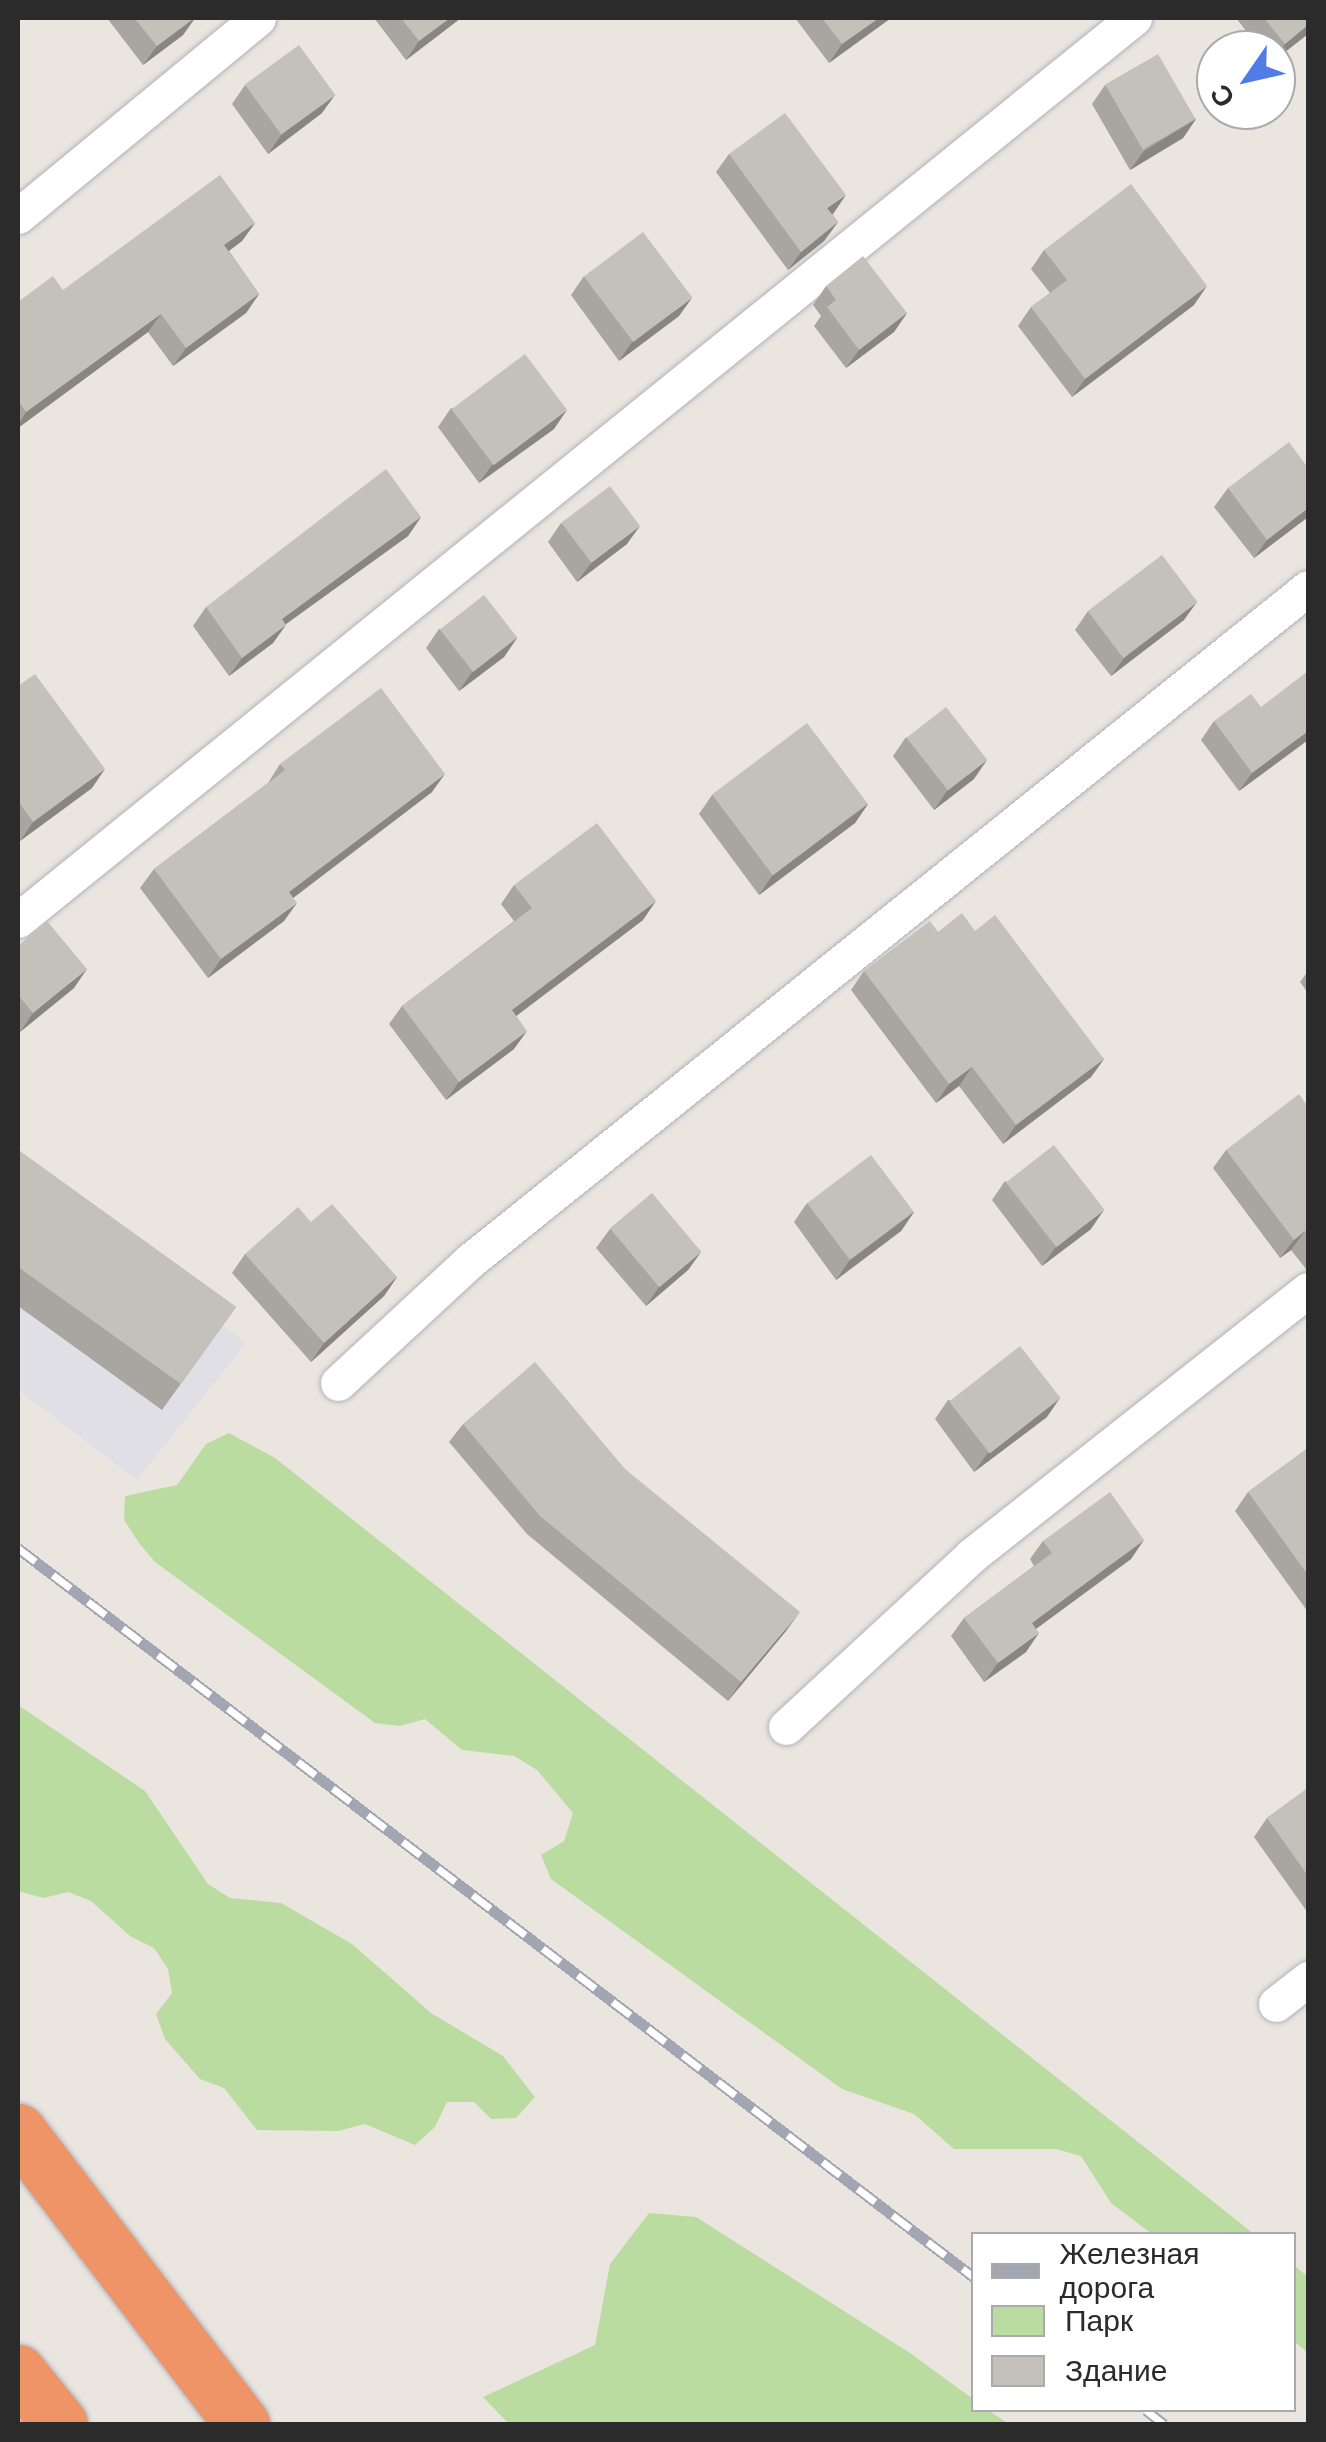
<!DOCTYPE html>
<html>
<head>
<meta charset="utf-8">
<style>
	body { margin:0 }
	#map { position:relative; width:1326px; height:2442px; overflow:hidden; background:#ebe5df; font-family:Helvetica,sans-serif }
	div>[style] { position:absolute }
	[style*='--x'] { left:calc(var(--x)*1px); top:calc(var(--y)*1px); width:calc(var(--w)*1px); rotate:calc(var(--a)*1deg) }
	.industrial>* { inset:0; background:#e0dfe5 }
	.green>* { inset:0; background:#bbdca1 }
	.roads { filter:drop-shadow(0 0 2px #afb2ba) drop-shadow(0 0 2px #afb2ba) }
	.lane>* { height:35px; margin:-17.5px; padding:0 17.5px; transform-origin:17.5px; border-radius:17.5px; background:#fff }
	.highway>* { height:55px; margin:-27.5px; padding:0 27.5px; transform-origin:27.5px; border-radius:27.5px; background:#ee9467 }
	.rail>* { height:11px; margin-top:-5.5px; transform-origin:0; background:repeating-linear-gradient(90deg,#fff 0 22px,#a2a6b3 0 44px); box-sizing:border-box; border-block:2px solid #a2a6b3 }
	.wall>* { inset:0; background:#a9a5a0 }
	.shaded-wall>* { inset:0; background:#898682 }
	.building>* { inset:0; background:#c4c0ba; transform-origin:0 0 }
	span { translate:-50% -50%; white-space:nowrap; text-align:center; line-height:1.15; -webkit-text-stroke:8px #fff; paint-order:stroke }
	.frame { position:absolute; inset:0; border:20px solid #2b2b2b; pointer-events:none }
	.legend { position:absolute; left:971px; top:2232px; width:325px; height:180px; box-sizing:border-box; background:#fff; border:2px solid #aaa; margin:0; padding:12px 18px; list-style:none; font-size:30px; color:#2b2b2b }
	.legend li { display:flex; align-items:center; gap:20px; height:50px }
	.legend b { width:50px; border:2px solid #aaa }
	.north { position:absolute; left:1196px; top:30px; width:100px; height:100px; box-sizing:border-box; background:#fff; border:2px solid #aaa; border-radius:50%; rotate:236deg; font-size:28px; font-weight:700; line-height:40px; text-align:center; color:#2b2b2b }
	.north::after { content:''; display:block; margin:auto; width:35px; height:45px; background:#507ce8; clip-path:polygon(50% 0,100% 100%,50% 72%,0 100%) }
</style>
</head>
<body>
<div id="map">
	<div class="industrial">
		<i style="clip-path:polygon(18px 1162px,246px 1343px,137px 1480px,18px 1390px)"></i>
	</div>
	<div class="green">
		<i style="clip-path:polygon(229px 1433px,275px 1458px,1254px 2234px,1152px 2234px,1111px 2203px,1081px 2156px,1056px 2149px,954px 2149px,914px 2114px,842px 2089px,551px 1879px,541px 1855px,564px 1841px,573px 1813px,537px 1770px,514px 1756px,462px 1750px,425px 1719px,400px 1726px,375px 1723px,155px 1562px,139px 1543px,124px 1520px,125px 1496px,177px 1485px,206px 1444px)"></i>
		<i style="clip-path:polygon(18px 1705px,145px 1791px,208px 1884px,230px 1898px,281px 1903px,352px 1944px,431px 2013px,503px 2056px,535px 2097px,516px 2118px,491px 2119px,474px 2102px,447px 2102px,435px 2127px,415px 2145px,365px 2124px,338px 2131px,257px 2130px,224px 2088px,200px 2079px,165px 2039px,156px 2014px,172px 1993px,168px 1969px,154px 1948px,130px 1936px,91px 1901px,68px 1892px,43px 1898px,18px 1891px)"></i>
		<i style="clip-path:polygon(649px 2213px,696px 2217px,910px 2353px,973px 2399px,974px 2410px,988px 2410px,1009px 2424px,509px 2424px,483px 2397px,595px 2345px,610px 2264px)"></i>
		<i style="clip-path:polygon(1294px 2265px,1308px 2277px,1308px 2353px,1294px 2341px)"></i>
	</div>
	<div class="roads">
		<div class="lane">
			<i style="--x:18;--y:216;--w:311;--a:-39.5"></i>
			<i style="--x:18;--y:920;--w:1435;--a:-38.95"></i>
			<i style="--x:338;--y:1383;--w:181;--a:-42.8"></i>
			<i style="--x:471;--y:1260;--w:1073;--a:-38.76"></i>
			<i style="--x:786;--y:1727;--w:252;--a:-42.7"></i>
			<i style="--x:971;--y:1556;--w:429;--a:-38.3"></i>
			<i style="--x:1276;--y:2004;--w:41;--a:-38"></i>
		</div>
		<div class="highway">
			<i style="--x:18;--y:2131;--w:369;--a:52.6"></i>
			<i style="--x:18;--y:2372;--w:67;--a:51.1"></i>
		</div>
	</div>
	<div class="rail">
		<i style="--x:18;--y:1548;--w:1202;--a:37.33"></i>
		<i style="--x:1146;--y:2410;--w:23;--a:38"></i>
	</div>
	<div class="wall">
		<i style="clip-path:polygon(107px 18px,195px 18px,183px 35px,143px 65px)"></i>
		<i style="clip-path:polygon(374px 18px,461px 18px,406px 60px)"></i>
		<i style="clip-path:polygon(795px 18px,891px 18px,829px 63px)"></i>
		<i style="clip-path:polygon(1236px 18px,1308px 18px,1308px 34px,1276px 59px,1276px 50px,1261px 50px)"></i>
		<i style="clip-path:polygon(245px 85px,322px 113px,268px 154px,232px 104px)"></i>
		<i style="clip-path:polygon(1105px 85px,1196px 119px,1183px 138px,1130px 170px,1092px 104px)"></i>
		<i style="clip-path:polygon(729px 154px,832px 214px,838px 222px,824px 241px,788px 270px,716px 172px)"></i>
		<i style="clip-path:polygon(255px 223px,242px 241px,229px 251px,259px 294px,246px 313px,173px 366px,148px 332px,18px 428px,18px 302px,63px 290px)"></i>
		<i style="clip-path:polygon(1044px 250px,1194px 305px,1072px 397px,1018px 326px,1031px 307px,1050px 293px,1031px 269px)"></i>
		<i style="clip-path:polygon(584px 276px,679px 316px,619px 361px,571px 295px)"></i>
		<i style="clip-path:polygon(826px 286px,907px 313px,894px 332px,846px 368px,814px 326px,821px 316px,813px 305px)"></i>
		<i style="clip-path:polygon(451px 408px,554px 429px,479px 483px,438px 427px)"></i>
		<i style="clip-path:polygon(1228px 488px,1308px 517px,1254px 558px,1214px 507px)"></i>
		<i style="clip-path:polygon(421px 517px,408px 536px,286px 624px,273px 643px,229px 676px,193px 626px,206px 607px)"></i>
		<i style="clip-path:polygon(561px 523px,627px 544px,577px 582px,548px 542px)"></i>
		<i style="clip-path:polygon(1088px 611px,1184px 620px,1111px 676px,1075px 630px)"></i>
		<i style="clip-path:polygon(439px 629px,517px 638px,504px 657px,459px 691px,426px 648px)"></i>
		<i style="clip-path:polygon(18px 686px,92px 788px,20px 841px,18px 838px)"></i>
		<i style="clip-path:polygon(1214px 721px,1308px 740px,1239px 791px,1201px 740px)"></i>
		<i style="clip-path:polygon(906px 737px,974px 779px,934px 810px,893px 756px)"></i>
		<i style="clip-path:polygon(280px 764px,432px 792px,293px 898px,284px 921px,208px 978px,140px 888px,154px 869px,268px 783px)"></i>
		<i style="clip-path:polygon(712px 795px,868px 804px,855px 823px,759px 895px,699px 814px)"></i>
		<i style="clip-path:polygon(514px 885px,643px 920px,516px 1016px,514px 1049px,446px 1100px,389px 1024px,402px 1006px,514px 921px,501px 904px)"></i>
		<i style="clip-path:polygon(975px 931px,1104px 1059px,1091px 1077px,1003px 1144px,959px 1086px,936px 1103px,851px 990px,864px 971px,938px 932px)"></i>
		<i style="clip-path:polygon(18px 946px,74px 988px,20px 1032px,18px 1029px)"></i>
		<i style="clip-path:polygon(1308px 971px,1308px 993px,1300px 982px)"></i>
		<i style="clip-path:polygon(1308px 1107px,1308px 1270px,1306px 1269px,1291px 1250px,1280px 1258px,1213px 1168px,1226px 1150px)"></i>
		<i style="clip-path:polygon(18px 1150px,236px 1307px,162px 1410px,18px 1306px)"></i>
		<i style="clip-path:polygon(1005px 1181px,1091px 1229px,1042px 1266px,992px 1200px)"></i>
		<i style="clip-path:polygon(807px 1203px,914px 1212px,901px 1231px,836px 1280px,794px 1222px)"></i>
		<i style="clip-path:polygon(311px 1222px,397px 1277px,384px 1296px,311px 1362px,232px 1273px,245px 1254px)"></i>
		<i style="clip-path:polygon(610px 1229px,701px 1252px,688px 1270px,646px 1306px,596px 1248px)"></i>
		<i style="clip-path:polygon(948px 1400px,1047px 1417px,974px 1472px,935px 1419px)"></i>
		<i style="clip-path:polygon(463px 1424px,625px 1469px,786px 1631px,728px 1701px,527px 1534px,449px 1442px)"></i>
		<i style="clip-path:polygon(1308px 1448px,1308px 1612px,1235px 1511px,1248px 1492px)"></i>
		<i style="clip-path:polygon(1043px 1541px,1131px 1559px,1036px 1629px,1026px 1652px,984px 1682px,951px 1636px,964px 1618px,1034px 1566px,1030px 1559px)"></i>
		<i style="clip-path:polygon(1308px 1788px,1308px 1913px,1254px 1837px,1267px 1818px)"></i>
	</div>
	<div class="shaded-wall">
		<i style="clip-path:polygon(195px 18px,183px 35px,143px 65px,157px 46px)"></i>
		<i style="clip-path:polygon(450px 18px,461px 18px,406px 60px,419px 41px)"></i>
		<i style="clip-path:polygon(879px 18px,891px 18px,829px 63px,842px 44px)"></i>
		<i style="clip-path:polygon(1308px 25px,1308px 34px,1276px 59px,1276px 56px,1285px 44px)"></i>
		<i style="clip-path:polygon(335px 95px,322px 113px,268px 154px,281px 135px)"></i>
		<i style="clip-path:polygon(1196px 119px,1183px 138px,1130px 170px,1144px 151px)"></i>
		<i style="clip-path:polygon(846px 195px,833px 214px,814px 227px,827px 208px)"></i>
		<i style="clip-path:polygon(838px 222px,824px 241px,788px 270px,801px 252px)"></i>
		<i style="clip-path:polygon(255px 223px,242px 241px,211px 264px,224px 245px)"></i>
		<i style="clip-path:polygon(1207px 286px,1194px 305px,1072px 397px,1085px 379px)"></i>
		<i style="clip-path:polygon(259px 294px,246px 313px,173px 366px,186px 348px)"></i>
		<i style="clip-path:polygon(692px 298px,679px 316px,619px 361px,632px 342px)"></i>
		<i style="clip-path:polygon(907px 313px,894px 332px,846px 368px,859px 350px)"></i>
		<i style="clip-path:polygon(161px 314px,148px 332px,18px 428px,18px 425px,26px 412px)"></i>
		<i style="clip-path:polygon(567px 410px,554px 429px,479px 483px,492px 465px)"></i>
		<i style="clip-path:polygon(1308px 508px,1308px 517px,1254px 558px,1267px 540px)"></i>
		<i style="clip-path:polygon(421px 517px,408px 536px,268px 637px,282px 619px)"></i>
		<i style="clip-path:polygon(640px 526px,627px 544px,577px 582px,591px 563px)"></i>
		<i style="clip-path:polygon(1197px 602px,1184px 620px,1111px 676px,1124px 658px)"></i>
		<i style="clip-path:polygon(286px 625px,273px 643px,229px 676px,242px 658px)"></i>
		<i style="clip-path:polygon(517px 638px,504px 657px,459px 691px,472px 672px)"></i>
		<i style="clip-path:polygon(1308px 731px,1308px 740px,1239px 791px,1252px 773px)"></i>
		<i style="clip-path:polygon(987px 760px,974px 779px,934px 810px,947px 791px)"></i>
		<i style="clip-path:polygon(105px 769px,92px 788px,20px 841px,33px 822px)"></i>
		<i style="clip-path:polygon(445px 774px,432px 792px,276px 911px,289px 892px)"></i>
		<i style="clip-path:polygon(868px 804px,855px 823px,759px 895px,772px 876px)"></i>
		<i style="clip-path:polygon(656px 901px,643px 920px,499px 1029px,512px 1010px)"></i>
		<i style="clip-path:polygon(297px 903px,284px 921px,208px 978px,221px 959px)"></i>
		<i style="clip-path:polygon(87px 969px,74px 988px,20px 1032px,33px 1013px)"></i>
		<i style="clip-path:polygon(527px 1031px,514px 1049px,446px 1100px,459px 1082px)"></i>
		<i style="clip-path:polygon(1104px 1059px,1091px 1077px,1003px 1144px,1016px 1125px)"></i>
		<i style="clip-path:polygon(972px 1067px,959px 1086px,936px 1103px,949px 1084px)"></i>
		<i style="clip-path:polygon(1104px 1210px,1091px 1229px,1042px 1266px,1055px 1248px)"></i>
		<i style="clip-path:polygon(914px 1212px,901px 1231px,836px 1280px,849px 1261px)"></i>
		<i style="clip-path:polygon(1305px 1231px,1291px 1250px,1280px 1258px,1294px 1240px)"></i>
		<i style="clip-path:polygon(701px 1252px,688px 1270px,646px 1306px,659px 1287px)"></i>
		<i style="clip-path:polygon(397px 1277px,384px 1296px,311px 1362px,324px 1343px)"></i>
		<i style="clip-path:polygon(1060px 1398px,1047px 1417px,974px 1472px,987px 1454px)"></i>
		<i style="clip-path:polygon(1144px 1540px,1131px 1559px,1018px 1642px,1032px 1623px)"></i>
		<i style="clip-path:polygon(800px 1612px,786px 1631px,728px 1701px,741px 1682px)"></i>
		<i style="clip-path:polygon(1039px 1633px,1026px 1652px,984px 1682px,998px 1663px)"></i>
	</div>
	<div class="building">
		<i style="clip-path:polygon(134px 18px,194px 18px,157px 46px)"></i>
		<i style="clip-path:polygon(401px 18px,450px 18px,419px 41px)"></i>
		<i style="clip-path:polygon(822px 18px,879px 18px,842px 44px)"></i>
		<i style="clip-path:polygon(1264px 18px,1308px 18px,1308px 25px,1285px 44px)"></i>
		<i style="left:299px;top:45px;width:62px;height:67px;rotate:54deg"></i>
		<i style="left:1158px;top:54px;width:75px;height:61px;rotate:60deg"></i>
		<i style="clip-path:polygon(785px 113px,846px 195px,827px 208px,838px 222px,801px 252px,729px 154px)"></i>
		<i style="clip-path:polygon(220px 175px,255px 223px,224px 245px,259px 294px,186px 348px,161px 314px,26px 412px,18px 400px,18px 302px,53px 276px,63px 290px)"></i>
		<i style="clip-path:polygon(1131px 184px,1207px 286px,1085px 379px,1031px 307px,1067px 280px,1044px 250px)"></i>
		<i style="left:643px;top:232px;width:82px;height:74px;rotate:53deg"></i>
		<i style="clip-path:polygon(863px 256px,907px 313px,859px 350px,827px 307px,836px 300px,826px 286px)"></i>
		<i style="left:525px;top:354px;width:70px;height:92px;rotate:53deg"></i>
		<i style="clip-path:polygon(1289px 442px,1308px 468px,1308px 508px,1267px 540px,1228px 488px)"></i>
		<i style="clip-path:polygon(386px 469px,421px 517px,282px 619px,286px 625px,242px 658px,206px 607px)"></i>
		<i style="left:610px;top:486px;width:50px;height:61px;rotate:53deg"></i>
		<i style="left:1162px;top:555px;width:59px;height:93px;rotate:53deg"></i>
		<i style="left:484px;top:595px;width:54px;height:56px;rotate:52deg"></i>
		<i style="clip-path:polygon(1308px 671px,1308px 731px,1252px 773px,1214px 721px,1251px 694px,1261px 707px)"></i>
		<i style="clip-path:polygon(35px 674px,105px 769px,33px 822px,18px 801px,18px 686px)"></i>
		<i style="clip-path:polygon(381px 688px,445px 774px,289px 892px,297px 903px,221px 959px,154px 869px,285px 770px,280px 764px)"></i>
		<i style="left:946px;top:707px;width:67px;height:50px;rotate:52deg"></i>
		<i style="left:807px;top:723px;width:101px;height:119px;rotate:53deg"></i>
		<i style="clip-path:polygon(597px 823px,656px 901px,512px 1010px,527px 1031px,459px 1082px,402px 1006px,532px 908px,514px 885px)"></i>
		<i style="clip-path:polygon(962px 913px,975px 931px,995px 915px,1104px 1059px,1016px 1125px,972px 1067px,949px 1084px,864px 971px,930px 921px,938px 932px)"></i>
		<i style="clip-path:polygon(47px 921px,87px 969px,33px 1013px,18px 995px,18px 946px)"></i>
		<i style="clip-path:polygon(1299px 1094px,1308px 1107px,1308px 1237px,1305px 1231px,1294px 1240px,1226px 1150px)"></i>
		<i style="left:1054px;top:1145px;width:82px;height:61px;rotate:52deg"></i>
		<i style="clip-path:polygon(18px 1150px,236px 1307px,181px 1384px,18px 1267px)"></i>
		<i style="left:871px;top:1155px;width:71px;height:80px;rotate:53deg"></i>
		<i style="left:652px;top:1193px;width:77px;height:55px;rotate:50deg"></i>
		<i style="clip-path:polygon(332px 1204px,397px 1277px,324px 1343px,245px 1254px,298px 1207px,311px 1222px)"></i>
		<i style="left:1020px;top:1346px;width:66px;height:90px;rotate:52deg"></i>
		<i style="clip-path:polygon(535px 1362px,625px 1469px,800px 1612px,741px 1682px,540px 1516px,463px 1424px)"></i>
		<i style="clip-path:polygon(1308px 1448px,1308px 1575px,1248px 1492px)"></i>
		<i style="clip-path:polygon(1110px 1492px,1144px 1540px,1032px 1623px,1039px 1633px,998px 1663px,964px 1618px,1052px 1553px,1043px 1541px)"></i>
		<i style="clip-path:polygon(1308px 1788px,1308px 1876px,1267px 1818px)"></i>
	</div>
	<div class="frame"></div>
	<ul class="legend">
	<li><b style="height:12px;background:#a2a6b3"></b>Железная дорога</li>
	<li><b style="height:28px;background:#bbdca1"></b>Парк</li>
	<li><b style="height:28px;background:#c4c0ba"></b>Здание</li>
	</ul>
	<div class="north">С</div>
</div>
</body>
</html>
